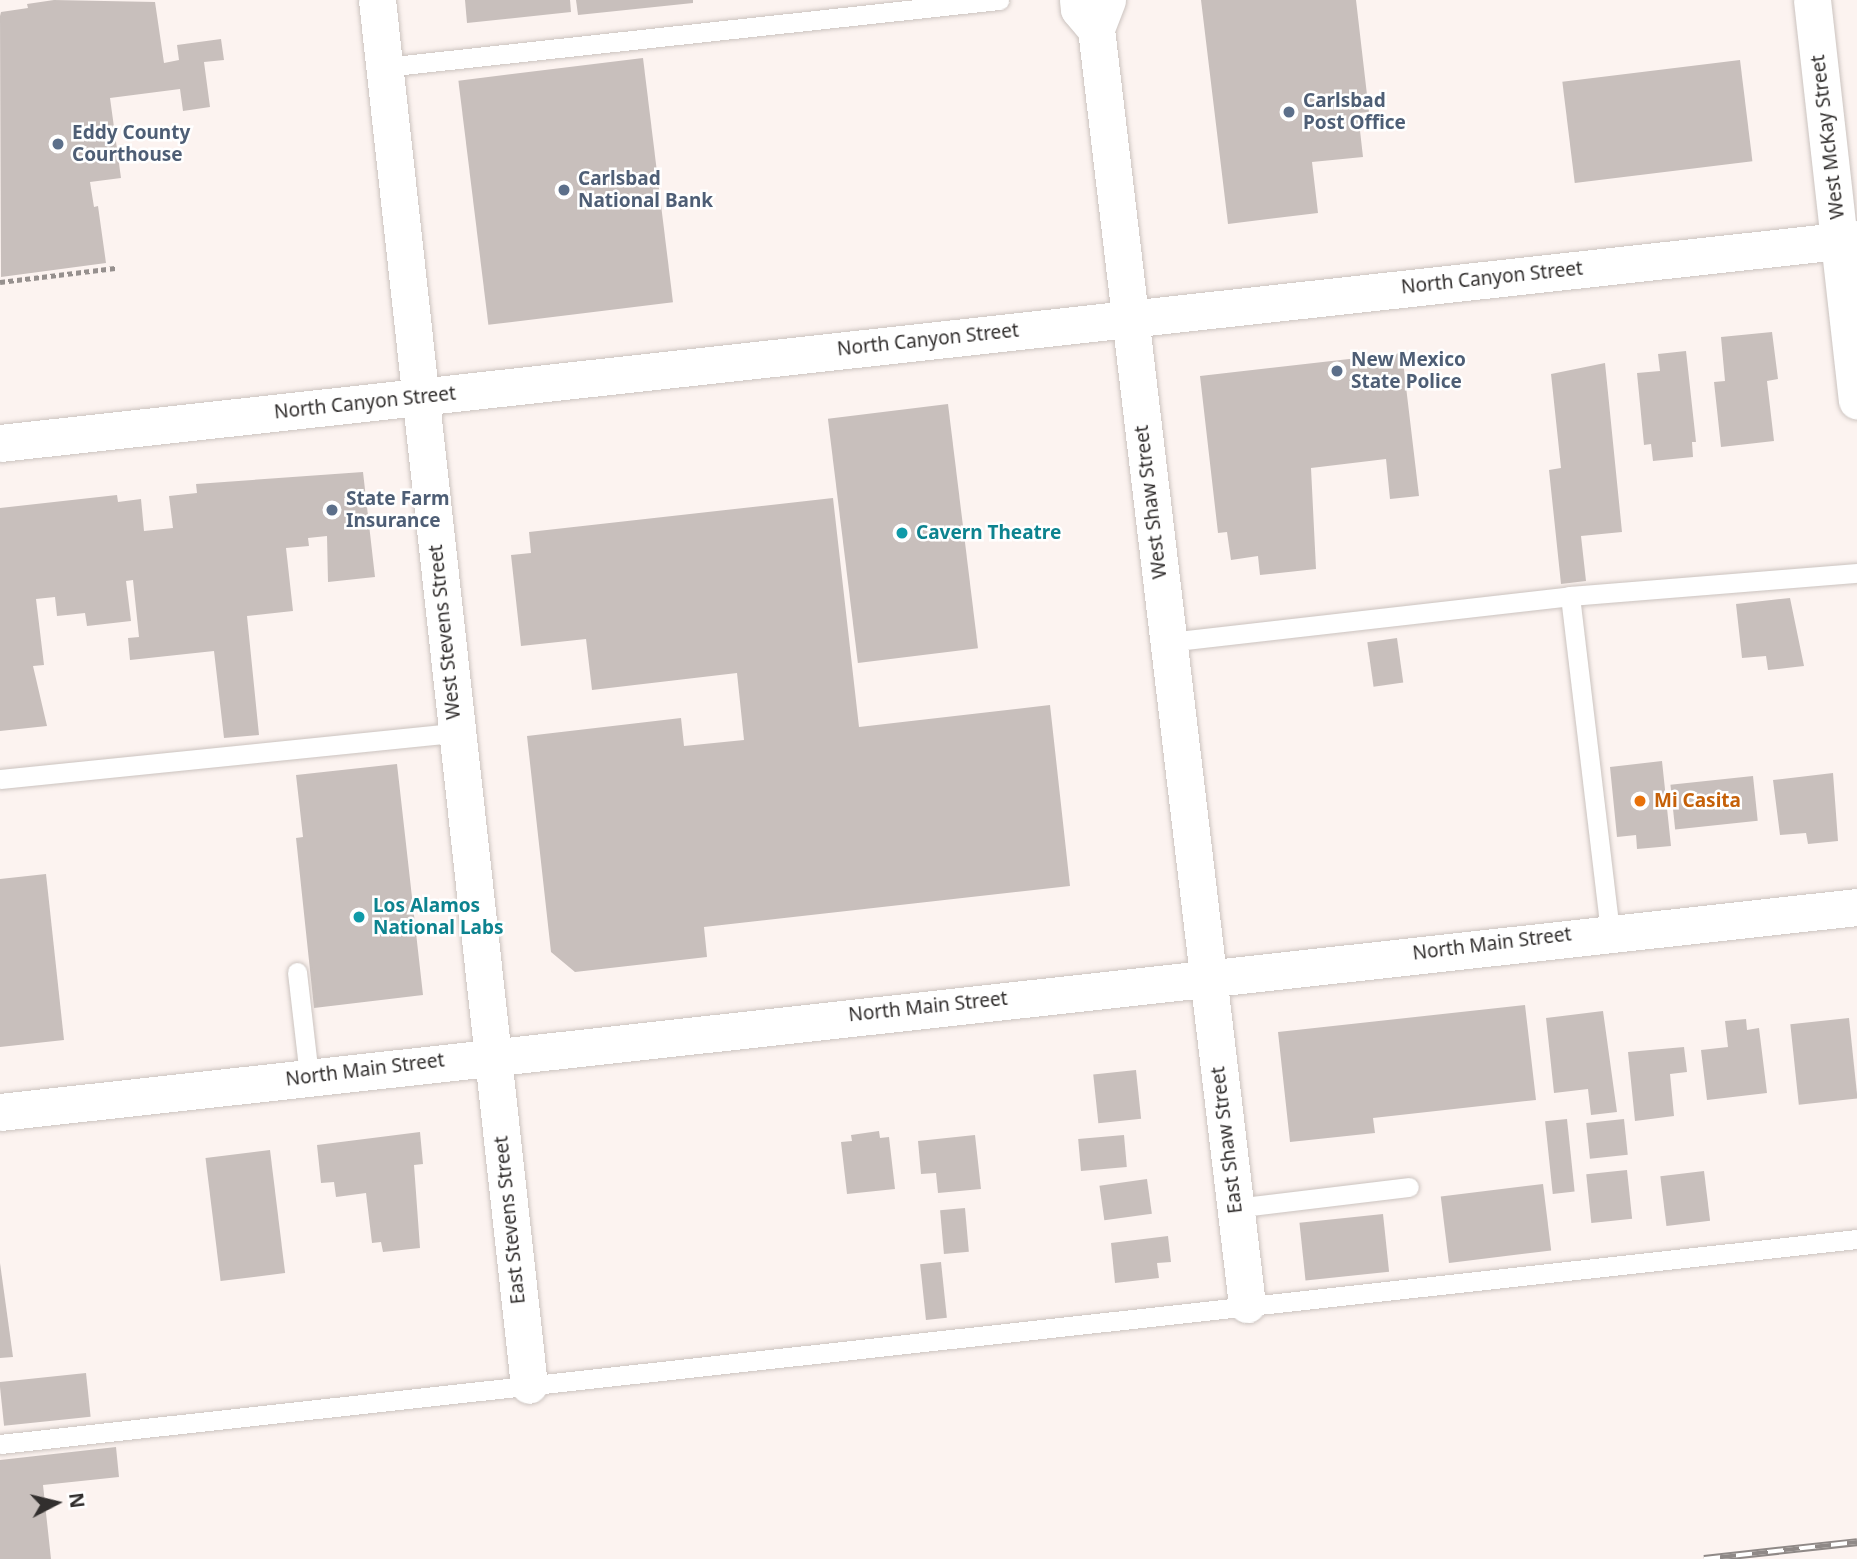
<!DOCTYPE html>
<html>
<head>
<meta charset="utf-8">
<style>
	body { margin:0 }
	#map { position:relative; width:1857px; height:1559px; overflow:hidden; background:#fcf3f0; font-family:"Noto Sans",sans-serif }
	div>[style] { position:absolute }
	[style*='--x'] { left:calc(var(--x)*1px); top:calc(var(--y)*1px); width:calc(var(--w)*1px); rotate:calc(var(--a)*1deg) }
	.building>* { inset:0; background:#c8bfbc; transform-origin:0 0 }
	.path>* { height:4.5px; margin-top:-2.25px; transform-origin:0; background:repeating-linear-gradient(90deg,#96908e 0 5px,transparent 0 8.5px) }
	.roads { filter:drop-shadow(0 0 2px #cbc3bf) drop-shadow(0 0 2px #cbc3bf) }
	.lane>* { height:19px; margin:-9.5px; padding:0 9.5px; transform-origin:9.5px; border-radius:9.5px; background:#fff }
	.street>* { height:37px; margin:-18.5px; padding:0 18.5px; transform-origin:18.5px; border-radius:18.5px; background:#fff }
	.rail>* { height:8px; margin-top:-4px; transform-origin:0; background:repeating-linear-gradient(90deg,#fff 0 16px,#8f8987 0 32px); box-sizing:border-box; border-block:2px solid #8f8987 }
	.dots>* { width:19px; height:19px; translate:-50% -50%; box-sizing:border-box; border:4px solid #fff; border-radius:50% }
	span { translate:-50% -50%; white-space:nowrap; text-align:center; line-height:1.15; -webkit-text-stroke:5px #fff; paint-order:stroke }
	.service-label { font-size:19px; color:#4e5e75; font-weight:700 }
	.left { translate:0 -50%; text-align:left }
	.street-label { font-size:19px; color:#322f2e }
	.culture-label { font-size:19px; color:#0d838f; font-weight:700 }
	.food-label { font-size:19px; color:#c56008; font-weight:700 }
	.north { position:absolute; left:21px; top:1468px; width:70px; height:70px; -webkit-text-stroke:5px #fff; paint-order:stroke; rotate:83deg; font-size:19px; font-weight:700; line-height:28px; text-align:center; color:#322f2e }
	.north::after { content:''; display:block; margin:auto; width:24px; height:32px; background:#322f2e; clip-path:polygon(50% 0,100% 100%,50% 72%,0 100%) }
</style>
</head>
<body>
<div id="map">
	<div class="building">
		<i style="clip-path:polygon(54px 0,155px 2px,164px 63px,179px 60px,177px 45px,221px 39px,224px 60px,204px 62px,210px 107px,183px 111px,180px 89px,110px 98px,121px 178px,90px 182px,94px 207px,98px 206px,106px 263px,1px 277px,0 16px,1px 12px,28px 8px,27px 4px)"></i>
		<i style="clip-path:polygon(465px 0,570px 0,571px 12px,467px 23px)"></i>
		<i style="clip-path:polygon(576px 0,693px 0,693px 3px,578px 15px)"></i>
		<i style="clip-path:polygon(1201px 0,1356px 0,1369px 112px,1358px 113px,1363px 157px,1312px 162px,1318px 213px,1228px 224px)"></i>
		<i style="left:643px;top:58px;width:246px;height:186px;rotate:83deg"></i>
		<i style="left:1740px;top:60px;width:102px;height:179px;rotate:83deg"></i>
		<i style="clip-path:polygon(1772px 332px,1778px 379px,1767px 381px,1774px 441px,1721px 447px,1714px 382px,1725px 381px,1721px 337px)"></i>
		<i style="clip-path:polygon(1686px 351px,1696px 442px,1692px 442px,1693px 457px,1653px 461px,1651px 444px,1644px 445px,1637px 373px,1660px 371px,1658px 354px)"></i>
		<i style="clip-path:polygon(1402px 353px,1419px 496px,1390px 499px,1386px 459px,1311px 468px,1316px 569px,1260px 575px,1258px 556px,1231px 560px,1227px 532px,1218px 533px,1200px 376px)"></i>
		<i style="clip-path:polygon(1605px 363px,1622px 532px,1581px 536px,1586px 581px,1561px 584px,1549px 470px,1561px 468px,1551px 374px)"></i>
		<i style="left:948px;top:404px;width:246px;height:121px;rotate:83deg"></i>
		<i style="clip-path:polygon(363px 472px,375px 577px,328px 582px,327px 536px,308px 538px,309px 546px,286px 548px,293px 611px,247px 616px,259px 735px,224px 738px,214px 651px,130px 660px,128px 638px,139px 637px,133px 580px,126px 581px,131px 621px,87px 626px,85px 613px,57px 616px,55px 597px,36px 599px,44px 665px,33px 666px,47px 726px,0 731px,0 508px,117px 495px,118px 502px,141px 499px,144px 531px,173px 528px,169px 496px,197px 493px,196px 484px)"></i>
		<i style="clip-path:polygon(833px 498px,859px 727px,1050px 705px,1070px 886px,704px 927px,707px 957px,575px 972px,551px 952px,527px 736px,681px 718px,684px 746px,744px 740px,737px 673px,592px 690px,586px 639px,521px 646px,511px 555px,531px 553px,529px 532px)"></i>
		<i style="clip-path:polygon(1790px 598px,1804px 666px,1768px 670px,1766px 656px,1742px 658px,1736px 604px)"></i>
		<i style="left:1397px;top:638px;width:45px;height:30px;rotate:82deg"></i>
		<i style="clip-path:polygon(1662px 761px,1671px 846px,1637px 849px,1636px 835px,1617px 837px,1610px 767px)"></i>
		<i style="clip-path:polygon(397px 764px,423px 995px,314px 1008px,296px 838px,303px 837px,296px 775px)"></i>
		<i style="clip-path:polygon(1833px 773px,1838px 841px,1808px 844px,1806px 833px,1780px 835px,1773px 780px)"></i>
		<i style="left:1753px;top:776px;width:45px;height:83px;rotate:84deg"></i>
		<i style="clip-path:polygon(46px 874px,64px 1040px,0 1047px,0 879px)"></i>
		<i style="clip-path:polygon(1525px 1005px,1536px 1100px,1373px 1118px,1375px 1133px,1290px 1142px,1278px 1032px)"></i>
		<i style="clip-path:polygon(1603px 1011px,1617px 1112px,1591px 1115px,1588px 1089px,1554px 1093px,1546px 1018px)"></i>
		<i style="left:1849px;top:1018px;width:81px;height:59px;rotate:84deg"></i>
		<i style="clip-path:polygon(1746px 1019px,1747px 1030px,1759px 1028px,1767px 1093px,1707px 1100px,1701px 1050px,1728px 1047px,1725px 1021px)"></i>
		<i style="clip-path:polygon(1684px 1047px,1687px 1072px,1670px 1074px,1674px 1116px,1635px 1121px,1628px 1052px)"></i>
		<i style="left:1136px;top:1070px;width:49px;height:43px;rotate:84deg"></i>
		<i style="left:1567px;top:1119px;width:73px;height:22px;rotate:84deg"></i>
		<i style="left:1624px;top:1119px;width:36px;height:38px;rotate:84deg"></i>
		<i style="clip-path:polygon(879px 1131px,880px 1138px,889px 1137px,895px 1189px,847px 1194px,841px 1142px,852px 1141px,851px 1135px)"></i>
		<i style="clip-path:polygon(420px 1132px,423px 1164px,414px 1165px,420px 1248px,383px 1252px,381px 1242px,372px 1243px,366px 1193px,336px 1197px,334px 1182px,321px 1183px,317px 1145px)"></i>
		<i style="clip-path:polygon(975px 1135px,981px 1189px,938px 1193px,936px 1173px,921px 1174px,918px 1141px)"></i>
		<i style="left:1124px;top:1135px;width:32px;height:46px;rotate:85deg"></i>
		<i style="left:270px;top:1150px;width:124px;height:65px;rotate:83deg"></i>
		<i style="left:1627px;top:1170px;width:49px;height:41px;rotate:84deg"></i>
		<i style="left:1704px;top:1171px;width:50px;height:44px;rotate:83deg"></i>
		<i style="left:1147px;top:1179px;width:35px;height:48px;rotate:82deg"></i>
		<i style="left:1543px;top:1184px;width:67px;height:103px;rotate:83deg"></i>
		<i style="left:965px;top:1208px;width:44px;height:25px;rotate:85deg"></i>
		<i style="left:1383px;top:1214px;width:58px;height:84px;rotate:84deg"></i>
		<i style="clip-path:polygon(1168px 1236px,1171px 1262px,1157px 1263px,1159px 1278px,1115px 1283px,1111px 1243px)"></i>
		<i style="left:941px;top:1262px;width:56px;height:21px;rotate:84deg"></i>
		<i style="clip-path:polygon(0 1263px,13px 1357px,0 1358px)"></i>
		<i style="left:86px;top:1373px;width:44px;height:87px;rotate:84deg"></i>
		<i style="clip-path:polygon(116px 1447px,119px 1477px,43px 1485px,51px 1559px,0 1559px,0 1460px)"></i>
	</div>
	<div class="path">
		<i style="--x:0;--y:282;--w:116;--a:-6.9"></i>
	</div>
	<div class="roads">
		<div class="lane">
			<i style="--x:385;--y:67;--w:618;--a:-6.23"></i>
			<i style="--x:1570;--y:596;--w:337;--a:83.2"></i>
			<i style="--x:1168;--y:642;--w:405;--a:-6.5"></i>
			<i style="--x:1570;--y:596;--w:288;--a:-4.6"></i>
			<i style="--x:0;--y:779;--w:458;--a:-5.8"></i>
			<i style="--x:297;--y:972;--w:105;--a:83.4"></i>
			<i style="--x:1235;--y:1208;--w:175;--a:-6.9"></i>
			<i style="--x:0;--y:1444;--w:1868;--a:-6.3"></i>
		</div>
		<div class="street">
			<i style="--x:377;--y:0;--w:1393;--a:83.74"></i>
			<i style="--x:1078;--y:0;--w:9;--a:84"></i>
			<i style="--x:1079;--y:9;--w:26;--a:50"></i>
			<i style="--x:1107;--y:0;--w:31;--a:111"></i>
			<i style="--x:1096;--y:29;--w:1284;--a:83.25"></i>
			<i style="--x:1812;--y:0;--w:403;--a:83.6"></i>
			<i style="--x:0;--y:443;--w:1868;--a:-6.27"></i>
			<i style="--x:0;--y:1112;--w:1868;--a:-6.3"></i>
		</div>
	</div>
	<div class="rail">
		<i style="--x:1704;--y:1559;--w:154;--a:-6.3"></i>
	</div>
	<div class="dots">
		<i style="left:1289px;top:112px;background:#5c6f8a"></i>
		<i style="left:58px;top:144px;background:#5c6f8a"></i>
		<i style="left:564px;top:190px;background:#5c6f8a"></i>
		<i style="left:1337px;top:371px;background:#5c6f8a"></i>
		<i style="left:332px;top:510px;background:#5c6f8a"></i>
		<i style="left:902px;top:533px;background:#0f9aa8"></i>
		<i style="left:1640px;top:801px;background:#e8710a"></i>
		<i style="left:359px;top:917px;background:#0f9aa8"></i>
	</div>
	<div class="service-label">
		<span class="left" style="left:1303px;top:112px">Carlsbad<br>Post Office</span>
		<span class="left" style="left:72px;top:144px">Eddy County<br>Courthouse</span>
		<span class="left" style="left:578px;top:190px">Carlsbad<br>National Bank</span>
		<span class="left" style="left:1351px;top:371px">New Mexico<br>State Police</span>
		<span class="left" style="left:346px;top:510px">State Farm<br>Insurance</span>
	</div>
	<div class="street-label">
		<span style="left:1828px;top:137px;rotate:-97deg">West McKay Street</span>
		<span style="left:1492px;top:278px;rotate:-6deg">North Canyon Street</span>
		<span style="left:928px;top:340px;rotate:-6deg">North Canyon Street</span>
		<span style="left:365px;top:403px;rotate:-6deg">North Canyon Street</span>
		<span style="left:1151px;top:502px;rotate:-97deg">West Shaw Street</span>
		<span style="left:445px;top:632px;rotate:-96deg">West Stevens Street</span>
		<span style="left:1492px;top:944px;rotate:-7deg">North Main Street</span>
		<span style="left:928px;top:1007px;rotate:-6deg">North Main Street</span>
		<span style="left:365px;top:1070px;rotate:-7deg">North Main Street</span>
		<span style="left:1227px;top:1140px;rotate:-97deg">East Shaw Street</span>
		<span style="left:510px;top:1220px;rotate:-96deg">East Stevens Street</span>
	</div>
	<div class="culture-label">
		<span class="left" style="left:916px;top:533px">Cavern Theatre</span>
		<span class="left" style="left:373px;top:917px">Los Alamos<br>National Labs</span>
	</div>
	<div class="food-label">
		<span class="left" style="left:1654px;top:801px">Mi Casita</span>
	</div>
	<div class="north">N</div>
</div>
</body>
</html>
